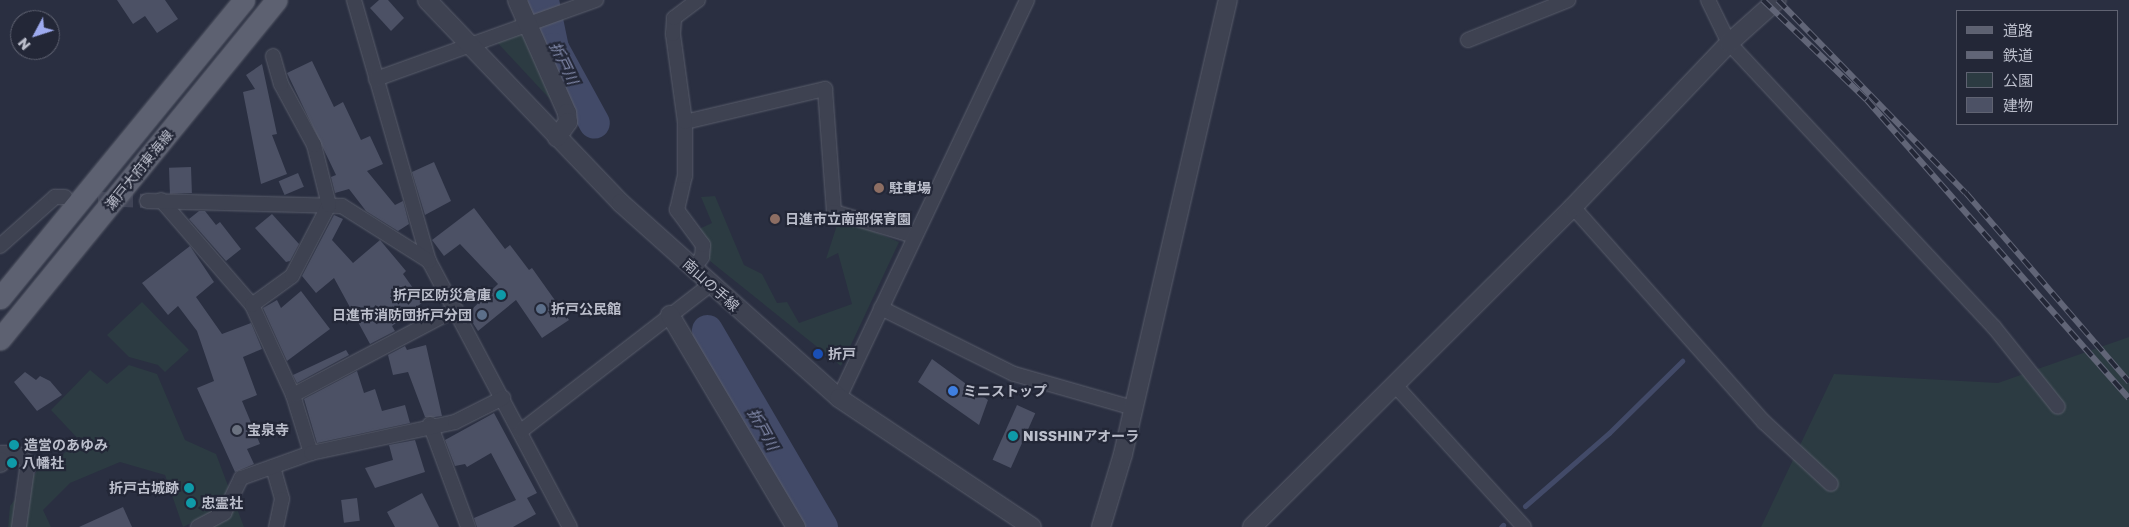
<!DOCTYPE html>
<html>
<head>
<meta charset="utf-8">
<style>
	body { margin:0 }
	#map { position:relative; width:2129px; height:527px; overflow:hidden; background:#2a2f41; font-family:"Golos Text","Noto Sans JP",sans-serif }
	div>[style] { position:absolute }
	[style*='--x'] { left:calc(var(--x)*1px); top:calc(var(--y)*1px); width:calc(var(--w)*1px); rotate:calc(var(--a)*1deg) }
	.green>* { inset:0; background:#2c3b42 }
	.stream>* { height:5px; margin:-2.5px; padding:0 2.5px; transform-origin:2.5px; border-radius:2.5px; background:#424a68 }
	.river>* { height:31px; margin:-15.5px; padding:0 15.5px; transform-origin:15.5px; border-radius:15.5px; background:#424a68 }
	.building>* { inset:0; background:#4c5165; transform-origin:0 0 }
	.minor-tunnel>* { height:14px; margin-top:-7px; transform-origin:0; background:repeating-linear-gradient(90deg,#404456 0 14px,transparent 0 21px) }
	.roads { filter:drop-shadow(0 0 1px #595d6b) drop-shadow(0 0 1px #595d6b) }
	.minor>* { height:14px; margin:-7px; padding:0 7px; transform-origin:7px; border-radius:7px; background:#3e4251 }
	.tertiary>* { height:18px; margin:-9px; padding:0 9px; transform-origin:9px; border-radius:9px; background:#3e4251 }
	.primary>* { height:21px; margin:-10.5px; padding:0 10.5px; transform-origin:10.5px; border-radius:10.5px; background:#5d6171 }
	.rail>* { height:5.5px; margin-top:-2.75px; transform-origin:0; background:repeating-linear-gradient(90deg,#232737 0 11px,#616577 0 22px); box-sizing:border-box; border-block:1px solid #616577 }
	.dots>* { width:14px; height:14px; translate:-50% -50%; box-sizing:border-box; border:2px solid #232737; border-radius:50% }
	span { translate:-50% -50%; white-space:nowrap; text-align:center; line-height:1.15; -webkit-text-stroke:4.5px #232737; paint-order:stroke }
	.street-label { font-size:14px; color:#bbbecb }
	.poi-label { font-size:14px; color:#bbbecb; font-weight:700 }
	.left { translate:0 -50%; text-align:left }
	.right { translate:-100% -50%; text-align:right }
	.water-label { font-size:15px; color:#868eaf; font-style:italic }
	.legend { position:absolute; left:1956px; top:10px; width:162px; height:115px; box-sizing:border-box; background:#232737; border:1px solid #606372; margin:0; padding:6px 9px; list-style:none; font-size:15px; color:#bbbecb }
	.legend li { display:flex; align-items:center; gap:10px; height:25px }
	.legend b { width:25px; border:1px solid #606372 }
	.north { position:absolute; left:10px; top:10px; width:50px; height:50px; box-sizing:border-box; background:#232737; border:1px solid #606372; border-radius:50%; rotate:230deg; font-size:14px; font-weight:700; line-height:20px; text-align:center; color:#bbbecb }
	.north::after { content:''; display:block; margin:auto; width:18px; height:22px; background:#9daaef; clip-path:polygon(50% 0,100% 100%,50% 72%,0 100%) }
</style>
</head>
<body>
<div id="map">
	<div class="green">
		<i style="clip-path:polygon(527px 28px,561px 111px,495px 40px)"></i>
		<i style="clip-path:polygon(715px 196px,744px 265px,762px 274px,777px 303px,787px 302px,799px 323px,852px 304px,838px 253px,826px 259px,837px 225px,853px 223px,899px 242px,841px 366px,710px 261px,690px 227px,699px 229px,712px 223px,701px 197px)"></i>
		<i style="clip-path:polygon(142px 302px,189px 350px,165px 372px,158px 365px,129px 357px,107px 335px)"></i>
		<i style="clip-path:polygon(2129px 337px,2129px 527px,1761px 527px,1834px 374px,1998px 383px)"></i>
		<i style="clip-path:polygon(129px 365px,157px 374px,185px 440px,216px 454px,230px 491px,220px 509px,183px 527px,165px 475px,120px 462px,70px 483px,43px 510px,51px 527px,8px 527px,10px 506px,37px 471px,81px 442px,51px 410px,90px 370px,107px 384px)"></i>
		<i style="clip-path:polygon(236px 506px,244px 527px,208px 527px,224px 519px)"></i>
	</div>
	<div class="stream">
		<i style="--x:1525;--y:506;--w:111;--a:-41"></i>
		<i style="--x:1609;--y:433;--w:103;--a:-44.6"></i>
		<i style="--x:1501;--y:527;--w:3;--a:-45"></i>
	</div>
	<div class="river">
		<i style="--x:543;--y:0;--w:49;--a:78.2"></i>
		<i style="--x:553;--y:48;--w:85;--a:61.3"></i>
		<i style="--x:707;--y:330;--w:228;--a:59.7"></i>
	</div>
	<div class="building">
		<i style="clip-path:polygon(117px 0,165px 0,178px 19px,157px 33px,145px 16px,133px 24px)"></i>
		<i style="clip-path:polygon(379px 0,388px 0,404px 18px,391px 31px,370px 8px)"></i>
		<i style="clip-path:polygon(312px 61px,334px 107px,343px 102px,361px 140px,370px 136px,383px 164px,367px 171px,395px 205px,403px 201px,409px 224px,398px 231px,366px 211px,349px 189px,335px 193px,331px 177px,336px 175px,287px 73px)"></i>
		<i style="clip-path:polygon(262px 64px,277px 134px,272px 135px,287px 174px,261px 184px,243px 92px,255px 89px,246px 75px)"></i>
		<i style="clip-path:polygon(434px 162px,451px 201px,425px 215px,412px 172px)"></i>
		<i style="left:191px;top:167px;width:26px;height:22px;rotate:88deg"></i>
		<i style="left:298px;top:173px;width:15px;height:21px;rotate:67deg"></i>
		<i style="clip-path:polygon(474px 208px,505px 249px,510px 245px,529px 270px,532px 268px,569px 320px,542px 338px,516px 300px,478px 331px,467px 314px,498px 284px,460px 244px,444px 256px,432px 240px)"></i>
		<i style="clip-path:polygon(199px 211px,205px 211px,216px 225px,220px 222px,241px 249px,226px 261px,189px 219px)"></i>
		<i style="clip-path:polygon(272px 214px,299px 244px,290px 261px,286px 262px,255px 228px)"></i>
		<i style="clip-path:polygon(334px 215px,343px 219px,332px 240px,353px 263px,380px 240px,406px 271px,403px 274px,423px 302px,392px 326px,395px 331px,370px 344px,334px 278px,316px 293px,302px 276px)"></i>
		<i style="clip-path:polygon(190px 246px,214px 282px,196px 297px,222px 334px,251px 323px,262px 349px,243px 357px,257px 395px,242px 401px,260px 444px,247px 449px,254px 464px,235px 472px,197px 388px,214px 381px,197px 331px,178px 306px,168px 315px,142px 283px)"></i>
		<i style="clip-path:polygon(301px 291px,330px 329px,287px 361px,263px 308px,277px 300px,281px 308px)"></i>
		<i style="clip-path:polygon(426px 345px,442px 416px,435px 417px,425px 417px,408px 372px,393px 375px,388px 355px,405px 346px,407px 350px)"></i>
		<i style="clip-path:polygon(346px 350px,349px 355px,297px 383px,293px 375px)"></i>
		<i style="clip-path:polygon(932px 359px,988px 400px,979px 425px,918px 382px)"></i>
		<i style="clip-path:polygon(357px 371px,364px 393px,375px 389px,382px 411px,405px 405px,410px 423px,317px 443px,304px 399px)"></i>
		<i style="clip-path:polygon(25px 372px,36px 380px,40px 376px,50px 381px,62px 395px,37px 411px,14px 382px)"></i>
		<i style="left:1017px;top:405px;width:20px;height:60px;rotate:24deg"></i>
		<i style="clip-path:polygon(494px 413px,537px 493px,527px 498px,536px 514px,513px 527px,477px 527px,474px 518px,516px 500px,491px 453px,467px 467px,465px 464px,455px 466px,445px 440px)"></i>
		<i style="clip-path:polygon(415px 440px,425px 472px,375px 488px,365px 468px,393px 460px,389px 445px)"></i>
		<i style="clip-path:polygon(422px 493px,439px 527px,395px 527px,387px 512px)"></i>
		<i style="left:357px;top:498px;width:23px;height:16px;rotate:83deg"></i>
		<i style="clip-path:polygon(123px 507px,132px 527px,79px 527px)"></i>
	</div>
	<div class="minor-tunnel">
		<i style="--x:77;--y:198;--w:70;--a:2.5"></i>
	</div>
	<div class="roads">
		<div class="minor">
			<i style="--x:354;--y:0;--w:272;--a:74"></i>
			<i style="--x:429;--y:261;--w:301;--a:62.1"></i>
			<i style="--x:1708;--y:0;--w:48;--a:64"></i>
			<i style="--x:1729;--y:43;--w:388;--a:47"></i>
			<i style="--x:1994;--y:327;--w:102;--a:51.3"></i>
			<i style="--x:1468;--y:40;--w:108;--a:-21.8"></i>
			<i style="--x:376;--y:79;--w:234;--a:-19.8"></i>
			<i style="--x:685;--y:122;--w:144;--a:-13.3"></i>
			<i style="--x:825;--y:89;--w:123;--a:85.8"></i>
			<i style="--x:834;--y:212;--w:84;--a:16.7"></i>
			<i style="--x:161;--y:200;--w:139;--a:49.1"></i>
			<i style="--x:252;--y:305;--w:99;--a:65.5"></i>
			<i style="--x:293;--y:395;--w:61;--a:72.8"></i>
			<i style="--x:147;--y:201;--w:195;--a:1.5"></i>
			<i style="--x:342;--y:206;--w:103;--a:32.3"></i>
			<i style="--x:1573;--y:207;--w:288;--a:48.4"></i>
			<i style="--x:1764;--y:422;--w:91;--a:42.8"></i>
			<i style="--x:0;--y:246;--w:74;--a:-41.7"></i>
			<i style="--x:55;--y:197;--w:10;--a:0"></i>
			<i style="--x:693;--y:269;--w:15;--a:-53"></i>
			<i style="--x:702;--y:257;--w:12;--a:-85"></i>
			<i style="--x:703;--y:245;--w:44;--a:-126.6"></i>
			<i style="--x:677;--y:210;--w:35;--a:-77"></i>
			<i style="--x:685;--y:176;--w:54;--a:-90"></i>
			<i style="--x:685;--y:122;--w:89;--a:-97.8"></i>
			<i style="--x:673;--y:34;--w:16;--a:-86"></i>
			<i style="--x:674;--y:18;--w:30;--a:-37"></i>
			<i style="--x:252;--y:305;--w:49;--a:-35.9"></i>
			<i style="--x:292;--y:276;--w:80;--a:-62.5"></i>
			<i style="--x:329;--y:205;--w:62;--a:-104"></i>
			<i style="--x:314;--y:145;--w:69;--a:-118.4"></i>
			<i style="--x:281;--y:84;--w:29;--a:-106"></i>
			<i style="--x:881;--y:308;--w:148;--a:26.4"></i>
			<i style="--x:1014;--y:374;--w:124;--a:15.9"></i>
			<i style="--x:1394;--y:384;--w:193;--a:47.7"></i>
			<i style="--x:293;--y:395;--w:184;--a:-27.8"></i>
			<i style="--x:839;--y:398;--w:440;--a:-64.7"></i>
			<i style="--x:430;--y:424;--w:110;--a:69.7"></i>
			<i style="--x:521;--y:431;--w:239;--a:-37.7"></i>
			<i style="--x:0;--y:453;--w:16;--a:0"></i>
			<i style="--x:16;--y:453;--w:15;--a:37"></i>
			<i style="--x:28;--y:462;--w:66;--a:97.9"></i>
			<i style="--x:273;--y:467;--w:33;--a:74"></i>
			<i style="--x:282;--y:499;--w:29;--a:102"></i>
			<i style="--x:198;--y:527;--w:30;--a:-28"></i>
			<i style="--x:224;--y:513;--w:39;--a:-64"></i>
			<i style="--x:241;--y:478;--w:74;--a:-19.7"></i>
			<i style="--x:311;--y:453;--w:147;--a:-12.1"></i>
			<i style="--x:455;--y:422;--w:54;--a:-26.6"></i>
		</div>
		<div class="tertiary">
			<i style="--x:427;--y:0;--w:281;--a:46.3"></i>
			<i style="--x:621;--y:203;--w:292;--a:41.8"></i>
			<i style="--x:839;--y:398;--w:232;--a:33.8"></i>
			<i style="--x:517;--y:0;--w:124;--a:66.1"></i>
			<i style="--x:567;--y:113;--w:9;--a:84"></i>
			<i style="--x:568;--y:122;--w:19;--a:126"></i>
			<i style="--x:670;--y:315;--w:247;--a:59.3"></i>
			<i style="--x:0;--y:461;--w:2;--a:90"></i>
			<i style="--x:1101;--y:527;--w:76;--a:-73.2"></i>
			<i style="--x:1123;--y:454;--w:466;--a:-77"></i>
			<i style="--x:1252;--y:527;--w:453;--a:-44.9"></i>
			<i style="--x:1573;--y:207;--w:226;--a:-46.4"></i>
			<i style="--x:1729;--y:43;--w:64;--a:-41.9"></i>
		</div>
		<div class="primary">
			<i style="--x:0;--y:298;--w:385;--a:-50.7"></i>
			<i style="--x:0;--y:339;--w:437;--a:-50.8"></i>
		</div>
	</div>
	<div class="rail">
		<i style="--x:1763;--y:0;--w:144;--a:43.9"></i>
		<i style="--x:1867;--y:100;--w:397;--a:48.7"></i>
		<i style="--x:1778;--y:0;--w:269;--a:45.8"></i>
		<i style="--x:1966;--y:193;--w:250;--a:49.2"></i>
	</div>
	<div class="dots">
		<i style="left:879px;top:188px;background:#8d6e63"></i>
		<i style="left:775px;top:219px;background:#8d6e63"></i>
		<i style="left:501px;top:295px;background:#0f9aa8"></i>
		<i style="left:541px;top:309px;background:#5c6f8a"></i>
		<i style="left:482px;top:315px;background:#5c6f8a"></i>
		<i style="left:818px;top:354px;background:#1a4fb4"></i>
		<i style="left:953px;top:391px;background:#3f7fe0"></i>
		<i style="left:237px;top:430px;background:#6b7280"></i>
		<i style="left:1013px;top:436px;background:#0f9aa8"></i>
		<i style="left:14px;top:445px;background:#0f9aa8"></i>
		<i style="left:12px;top:463px;background:#0f9aa8"></i>
		<i style="left:189px;top:488px;background:#0f9aa8"></i>
		<i style="left:191px;top:503px;background:#0f9aa8"></i>
	</div>
	<div class="street-label">
		<span style="left:139px;top:170px;rotate:-51deg">瀬戸大府東海線</span>
		<span style="left:711px;top:285px;rotate:42deg">南山の手線</span>
	</div>
	<div class="poi-label">
		<span class="left" style="left:889px;top:188px">駐車場</span>
		<span class="left" style="left:785px;top:219px">日進市立南部保育園</span>
		<span class="right" style="left:491px;top:295px">折戸区防災倉庫</span>
		<span class="left" style="left:551px;top:309px">折戸公民館</span>
		<span class="right" style="left:472px;top:315px">日進市消防団折戸分団</span>
		<span class="left" style="left:828px;top:354px">折戸</span>
		<span class="left" style="left:963px;top:391px">ミニストップ</span>
		<span class="left" style="left:247px;top:430px">宝泉寺</span>
		<span class="left" style="left:1023px;top:436px">NISSHINアオーラ</span>
		<span class="left" style="left:24px;top:445px">造営のあゆみ</span>
		<span class="left" style="left:22px;top:463px">八幡社</span>
		<span class="right" style="left:179px;top:488px">折戸古城跡</span>
		<span class="left" style="left:201px;top:503px">忠霊社</span>
	</div>
	<div class="water-label">
		<span style="left:564px;top:63px;rotate:64deg">折戸川</span>
		<span style="left:763px;top:429px;rotate:61deg">折戸川</span>
	</div>
	<ul class="legend">
	<li><b style="height:6px;background:#5d6171"></b>道路</li>
	<li><b style="height:6px;background:#616577"></b>鉄道</li>
	<li><b style="height:14px;background:#2c3b42"></b>公園</li>
	<li><b style="height:14px;background:#4c5165"></b>建物</li>
	</ul>
	<div class="north">N</div>
</div>
</body>
</html>
